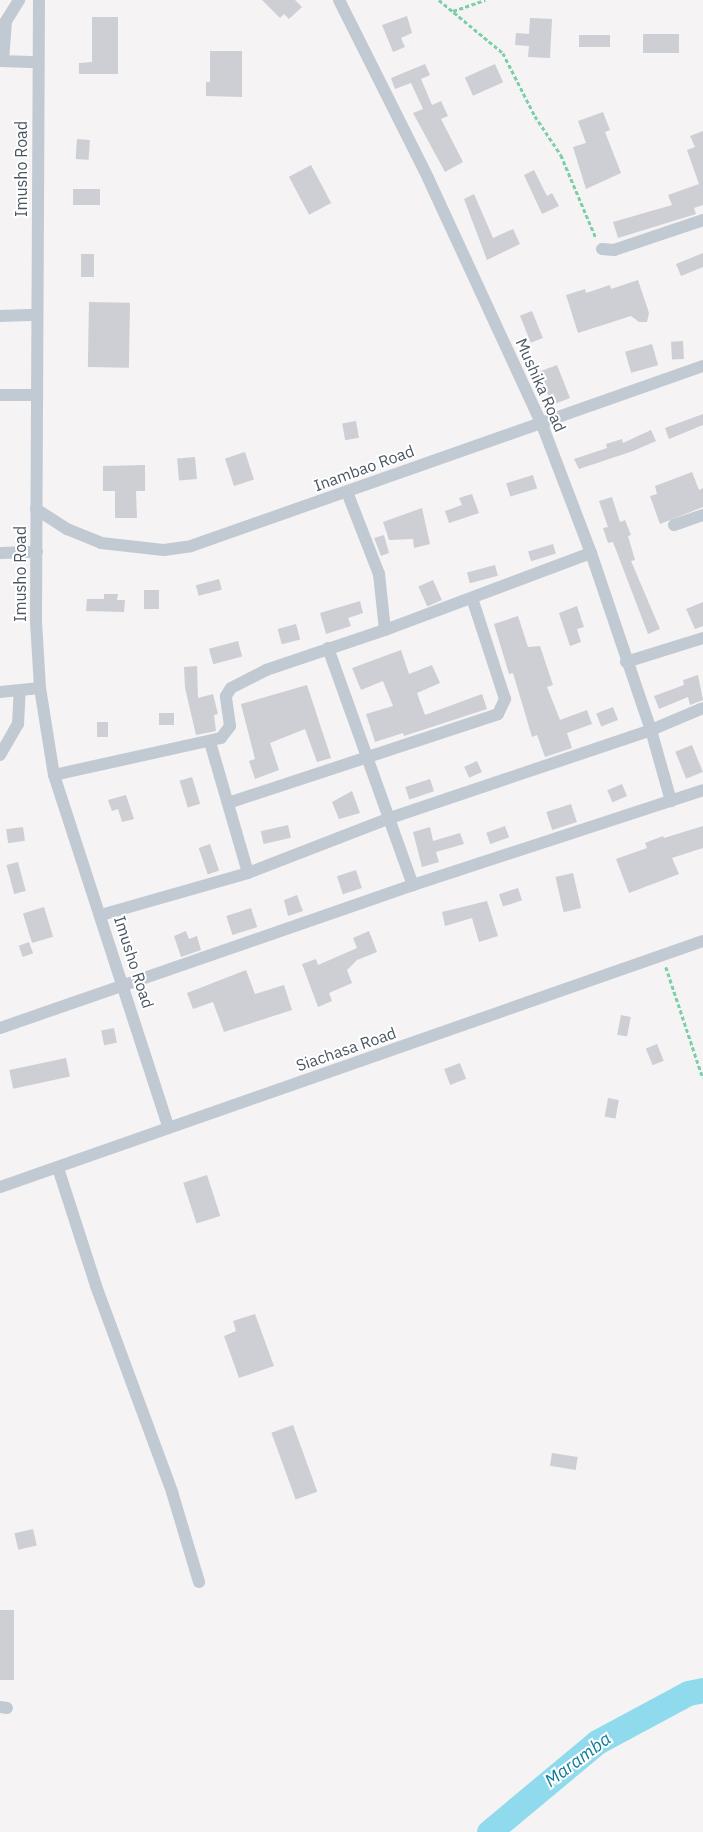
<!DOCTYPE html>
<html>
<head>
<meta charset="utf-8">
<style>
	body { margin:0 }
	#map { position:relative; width:703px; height:1832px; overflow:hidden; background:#f5f3f3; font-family:"IBM Plex Sans",sans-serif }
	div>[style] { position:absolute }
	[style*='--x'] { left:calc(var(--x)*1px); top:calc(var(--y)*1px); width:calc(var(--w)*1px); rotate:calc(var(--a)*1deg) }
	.river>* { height:25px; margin:-12.5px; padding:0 12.5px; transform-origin:12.5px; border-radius:12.5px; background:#90daee }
	.building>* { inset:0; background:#cdcfd5; transform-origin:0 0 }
	.path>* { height:2.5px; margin-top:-1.25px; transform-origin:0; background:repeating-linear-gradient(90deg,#7ad0a6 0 4px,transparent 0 6.5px) }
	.minor>* { height:12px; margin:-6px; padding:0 6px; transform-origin:6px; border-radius:6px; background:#c1cad2 }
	span { translate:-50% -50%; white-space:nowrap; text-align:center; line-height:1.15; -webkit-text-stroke:4px #fff; paint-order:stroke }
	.street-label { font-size:16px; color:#4a5661 }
	.water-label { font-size:18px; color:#0c7c9b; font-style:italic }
</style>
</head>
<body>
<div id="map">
	<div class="river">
		<i style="--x:489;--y:1832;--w:141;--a:-39.8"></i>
		<i style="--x:597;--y:1742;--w:103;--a:-28.3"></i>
		<i style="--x:688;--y:1693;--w:15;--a:-11"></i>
	</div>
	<div class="building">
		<i style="clip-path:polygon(262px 0,295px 0,302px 7px,289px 19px,284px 14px,280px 18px)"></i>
		<i style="clip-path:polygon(407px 16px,412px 33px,401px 38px,405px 47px,393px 52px,382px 25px)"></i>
		<i style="clip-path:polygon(92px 17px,118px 17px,118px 74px,79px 74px,79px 63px,92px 62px)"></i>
		<i style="clip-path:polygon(530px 18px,552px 19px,550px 58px,528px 57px,529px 46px,515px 45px,516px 33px,529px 34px)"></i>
		<i style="left:643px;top:34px;width:36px;height:19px"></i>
		<i style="left:579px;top:35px;width:31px;height:12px"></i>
		<i style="clip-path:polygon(210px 51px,242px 51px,242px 97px,206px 96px,206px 82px,210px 82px)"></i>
		<i style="clip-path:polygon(425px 64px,430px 75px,421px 79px,432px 105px,441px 101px,448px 116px,441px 119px,463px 162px,445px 172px,413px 113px,423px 109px,411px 83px,395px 89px,391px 78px)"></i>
		<i style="left:495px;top:64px;width:20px;height:33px;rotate:66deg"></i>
		<i style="clip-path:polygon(603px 112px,610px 130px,605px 132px,621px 173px,586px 189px,573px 147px,586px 143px,578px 121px)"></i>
		<i style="clip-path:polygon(703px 131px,703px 205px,694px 208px,696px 214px,618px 238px,613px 222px,672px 205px,668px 195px,699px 184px,687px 150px,695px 147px,690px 136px)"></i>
		<i style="left:77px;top:139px;width:13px;height:20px;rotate:4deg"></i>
		<i style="left:311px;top:165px;width:43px;height:25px;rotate:62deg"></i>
		<i style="clip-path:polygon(534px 170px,547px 196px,552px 193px,559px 206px,542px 214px,524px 175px)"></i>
		<i style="left:73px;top:189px;width:27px;height:16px"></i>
		<i style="clip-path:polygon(474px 194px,493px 238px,513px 229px,520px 244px,487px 260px,464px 199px)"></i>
		<i style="clip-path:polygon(703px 253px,703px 267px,681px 276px,676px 264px)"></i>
		<i style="left:81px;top:254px;width:13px;height:23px"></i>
		<i style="clip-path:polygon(638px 280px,649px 313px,647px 322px,639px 322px,631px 316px,578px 333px,566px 295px,585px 289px,586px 293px,610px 285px,611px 289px)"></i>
		<i style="left:89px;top:302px;width:41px;height:65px;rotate:1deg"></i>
		<i style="left:532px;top:311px;width:29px;height:13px;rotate:68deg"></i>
		<i style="left:683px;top:341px;width:18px;height:12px;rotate:87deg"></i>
		<i style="left:652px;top:344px;width:22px;height:28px;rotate:74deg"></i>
		<i style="clip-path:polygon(557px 365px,570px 398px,552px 405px,543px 382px,536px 382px,533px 374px)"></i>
		<i style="clip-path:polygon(703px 414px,703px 425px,669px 439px,665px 428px)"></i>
		<i style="left:356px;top:421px;width:17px;height:14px;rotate:80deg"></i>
		<i style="clip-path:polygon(651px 430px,656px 441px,633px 451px,579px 469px,574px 459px,607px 448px,606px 444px,622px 439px,623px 443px)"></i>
		<i style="left:245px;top:452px;width:29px;height:21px;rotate:72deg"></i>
		<i style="left:195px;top:457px;width:22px;height:18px;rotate:85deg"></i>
		<i style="clip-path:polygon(145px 465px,145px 491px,136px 491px,137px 518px,115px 518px,115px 491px,103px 491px,103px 466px)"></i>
		<i style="clip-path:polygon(692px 472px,699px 490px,703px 488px,703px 507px,660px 524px,650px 496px,657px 494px,655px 486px)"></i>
		<i style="left:533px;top:475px;width:14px;height:28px;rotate:73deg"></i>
		<i style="clip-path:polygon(472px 494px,479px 513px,449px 523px,445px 511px,462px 505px,459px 498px)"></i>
		<i style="clip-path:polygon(612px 497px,620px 522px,625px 520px,631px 535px,628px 536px,635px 560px,631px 561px,660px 629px,648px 634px,613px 542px,608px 543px,603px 528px,608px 527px,599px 501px)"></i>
		<i style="clip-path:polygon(422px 508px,430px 544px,414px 548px,413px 539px,389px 540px,383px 522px)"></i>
		<i style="clip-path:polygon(384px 535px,389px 553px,381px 556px,374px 538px)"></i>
		<i style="left:553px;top:544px;width:10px;height:26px;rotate:73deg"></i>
		<i style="left:495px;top:565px;width:11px;height:29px;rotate:75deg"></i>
		<i style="left:219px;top:579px;width:11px;height:24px;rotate:75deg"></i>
		<i style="left:433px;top:580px;width:22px;height:16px;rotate:66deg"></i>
		<i style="left:144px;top:590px;width:15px;height:19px"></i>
		<i style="clip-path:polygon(104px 594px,118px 594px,117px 600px,125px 600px,124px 612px,86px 611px,87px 599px,104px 599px)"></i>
		<i style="clip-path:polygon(360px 601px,363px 613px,348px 618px,351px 626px,326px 634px,320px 613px)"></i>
		<i style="clip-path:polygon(703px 602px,703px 626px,695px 629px,686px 609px)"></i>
		<i style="clip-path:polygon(577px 606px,584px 627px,577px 629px,581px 642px,570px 646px,559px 613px)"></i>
		<i style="clip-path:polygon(518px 616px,528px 647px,540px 646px,553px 685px,547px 687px,560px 720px,587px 710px,592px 724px,567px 733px,572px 748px,545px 757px,537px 735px,532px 737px,513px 673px,509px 674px,494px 624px)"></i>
		<i style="left:296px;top:624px;width:16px;height:19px;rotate:75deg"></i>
		<i style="left:238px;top:641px;width:16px;height:30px;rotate:75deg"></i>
		<i style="clip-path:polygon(401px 650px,409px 674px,432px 665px,440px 683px,417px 693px,425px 715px,482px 694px,487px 709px,404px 736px,403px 733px,375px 742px,366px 714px,393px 706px,383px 681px,361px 690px,352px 668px)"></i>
		<i style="clip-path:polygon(197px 666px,198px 698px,213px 694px,218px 714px,214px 715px,216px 731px,196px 735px,185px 688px,184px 667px)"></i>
		<i style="clip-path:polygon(698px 675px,703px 700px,690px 705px,688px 697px,659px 709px,654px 696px,684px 685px,683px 680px)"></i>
		<i style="clip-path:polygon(307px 685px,331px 758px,317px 762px,305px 729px,270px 743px,279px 770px,255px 779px,249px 761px,255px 759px,241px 704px)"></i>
		<i style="left:613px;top:707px;width:14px;height:18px;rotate:69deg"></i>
		<i style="left:159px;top:713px;width:15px;height:12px"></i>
		<i style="left:97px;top:722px;width:11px;height:15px"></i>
		<i style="left:692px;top:745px;width:29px;height:18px;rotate:68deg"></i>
		<i style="left:477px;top:761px;width:12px;height:14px;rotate:66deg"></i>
		<i style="left:192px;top:777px;width:28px;height:13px;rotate:73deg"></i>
		<i style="left:430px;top:779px;width:13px;height:26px;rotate:72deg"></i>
		<i style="left:622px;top:784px;width:13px;height:16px;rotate:67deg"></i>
		<i style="clip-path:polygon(352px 791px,360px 813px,339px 819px,332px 802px)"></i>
		<i style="clip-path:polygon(126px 795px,134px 819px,122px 822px,118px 809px,112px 811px,108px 800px)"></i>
		<i style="left:571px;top:804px;width:19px;height:26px;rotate:72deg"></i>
		<i style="left:288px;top:825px;width:13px;height:28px;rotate:77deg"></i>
		<i style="left:505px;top:826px;width:12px;height:20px;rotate:70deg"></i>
		<i style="clip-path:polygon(703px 826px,703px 848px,672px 858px,679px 874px,629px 893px,616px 859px,647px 848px,645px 843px,663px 836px,664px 838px)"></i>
		<i style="left:23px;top:827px;width:14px;height:17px;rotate:82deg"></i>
		<i style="clip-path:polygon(430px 827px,433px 841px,460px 833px,464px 844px,436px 852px,439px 862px,422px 867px,413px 832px)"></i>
		<i style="left:210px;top:844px;width:28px;height:12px;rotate:71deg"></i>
		<i style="left:18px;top:862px;width:30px;height:12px;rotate:75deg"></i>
		<i style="left:356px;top:870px;width:19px;height:20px;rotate:72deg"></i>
		<i style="left:573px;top:873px;width:36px;height:18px;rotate:77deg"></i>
		<i style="left:518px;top:888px;width:13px;height:20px;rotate:72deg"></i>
		<i style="clip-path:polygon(297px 895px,303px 911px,288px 916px,284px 900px)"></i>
		<i style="clip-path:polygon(487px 901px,498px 936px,479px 942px,472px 918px,445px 926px,442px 912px)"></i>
		<i style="left:44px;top:907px;width:31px;height:22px;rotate:73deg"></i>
		<i style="left:251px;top:908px;width:20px;height:26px;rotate:72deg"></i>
		<i style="clip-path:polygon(186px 931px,189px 939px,197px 936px,201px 950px,181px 957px,174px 936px)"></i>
		<i style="clip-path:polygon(369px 931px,377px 952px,357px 960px,347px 970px,352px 983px,329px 993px,332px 1001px,318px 1007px,302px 964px,316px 959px,318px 965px,357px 948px,353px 938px)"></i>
		<i style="left:29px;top:942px;width:12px;height:11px;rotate:70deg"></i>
		<i style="clip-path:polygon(246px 970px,255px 994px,284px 985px,292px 1010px,224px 1032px,213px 1002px,193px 1009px,187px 993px)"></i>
		<i style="left:621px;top:1015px;width:10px;height:20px;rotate:11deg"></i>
		<i style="left:114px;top:1028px;width:15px;height:13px;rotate:79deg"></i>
		<i style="left:657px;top:1044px;width:18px;height:12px;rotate:68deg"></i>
		<i style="left:66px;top:1058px;width:19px;height:58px;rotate:78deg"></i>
		<i style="left:460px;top:1063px;width:17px;height:17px;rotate:69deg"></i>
		<i style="left:608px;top:1098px;width:11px;height:19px;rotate:10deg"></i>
		<i style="left:207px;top:1175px;width:43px;height:25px;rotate:72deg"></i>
		<i style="clip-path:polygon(255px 1314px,274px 1366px,239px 1378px,224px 1336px,236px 1331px,233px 1321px)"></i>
		<i style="left:293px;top:1425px;width:71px;height:23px;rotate:70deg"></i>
		<i style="left:552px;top:1453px;width:26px;height:13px;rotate:9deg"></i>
		<i style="left:33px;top:1529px;width:17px;height:19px;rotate:77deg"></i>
		<i style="left:0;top:1610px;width:14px;height:70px"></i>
	</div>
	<div class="path">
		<i style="--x:439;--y:0;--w:83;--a:39.6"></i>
		<i style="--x:503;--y:53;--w:71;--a:63.1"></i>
		<i style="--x:535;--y:116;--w:47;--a:56.3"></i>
		<i style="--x:561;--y:155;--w:90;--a:67.1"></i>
		<i style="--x:453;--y:11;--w:34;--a:-19"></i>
		<i style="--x:666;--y:967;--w:117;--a:71.6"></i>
	</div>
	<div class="minor">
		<i style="--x:39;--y:0;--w:622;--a:90.28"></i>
		<i style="--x:36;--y:622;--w:66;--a:86.5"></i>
		<i style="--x:40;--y:688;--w:88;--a:80.9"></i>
		<i style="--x:54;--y:775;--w:371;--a:72"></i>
		<i style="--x:339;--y:0;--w:199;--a:63.4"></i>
		<i style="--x:428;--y:178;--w:269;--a:65.2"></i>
		<i style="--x:541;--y:422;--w:140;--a:69.1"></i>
		<i style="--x:591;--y:553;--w:187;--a:71.3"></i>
		<i style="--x:651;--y:730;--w:74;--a:74.3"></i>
		<i style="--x:0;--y:61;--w:38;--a:2"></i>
		<i style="--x:3;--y:61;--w:40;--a:-85.7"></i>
		<i style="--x:6;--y:21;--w:25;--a:-58"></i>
		<i style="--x:602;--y:249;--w:12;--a:5"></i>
		<i style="--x:614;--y:250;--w:94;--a:-18.6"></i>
		<i style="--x:0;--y:316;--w:36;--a:-2"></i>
		<i style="--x:0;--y:395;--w:36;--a:0"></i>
		<i style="--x:347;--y:492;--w:88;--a:68.7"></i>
		<i style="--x:379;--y:574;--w:56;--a:83.9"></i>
		<i style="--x:36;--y:509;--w:37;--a:33"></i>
		<i style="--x:67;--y:529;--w:37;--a:22"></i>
		<i style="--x:101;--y:543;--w:63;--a:6.3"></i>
		<i style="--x:164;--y:550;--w:27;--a:-8"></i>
		<i style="--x:191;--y:546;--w:543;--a:-19.37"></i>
		<i style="--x:674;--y:525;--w:31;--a:-19"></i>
		<i style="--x:0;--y:553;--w:37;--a:-2"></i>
		<i style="--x:328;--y:648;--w:252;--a:70.3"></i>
		<i style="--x:626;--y:662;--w:81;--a:-17.3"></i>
		<i style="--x:0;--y:692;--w:40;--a:-5.7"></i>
		<i style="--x:210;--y:742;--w:136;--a:73.8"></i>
		<i style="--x:0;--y:755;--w:36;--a:-60"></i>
		<i style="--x:18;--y:724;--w:33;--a:-87"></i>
		<i style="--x:54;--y:775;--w:171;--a:-12.5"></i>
		<i style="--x:221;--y:738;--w:15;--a:-53"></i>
		<i style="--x:230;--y:726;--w:30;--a:-98"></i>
		<i style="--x:226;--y:696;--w:9;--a:-58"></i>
		<i style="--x:231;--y:688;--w:39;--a:-27"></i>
		<i style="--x:266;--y:670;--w:126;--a:-18.6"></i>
		<i style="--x:385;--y:630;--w:220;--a:-20.5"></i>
		<i style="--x:228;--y:803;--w:284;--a:-18.2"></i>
		<i style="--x:498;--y:714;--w:17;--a:-65"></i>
		<i style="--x:505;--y:699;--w:106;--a:-108.1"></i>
		<i style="--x:101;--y:915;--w:153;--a:-15.9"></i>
		<i style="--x:248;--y:873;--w:152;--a:-21.2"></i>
		<i style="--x:390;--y:818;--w:275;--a:-18.6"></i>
		<i style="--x:651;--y:730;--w:56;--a:-22.9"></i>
		<i style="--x:0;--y:1028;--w:437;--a:-19.1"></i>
		<i style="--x:413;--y:885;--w:305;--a:-18.1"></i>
		<i style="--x:58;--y:1168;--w:124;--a:72.1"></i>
		<i style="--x:96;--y:1286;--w:220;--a:69.7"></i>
		<i style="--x:172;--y:1492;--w:94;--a:73.3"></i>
		<i style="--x:0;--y:1187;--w:745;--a:-19.29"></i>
		<i style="--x:0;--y:1707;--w:7;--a:8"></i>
	</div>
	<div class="street-label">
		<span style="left:21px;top:169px;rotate:-90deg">Imusho Road</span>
		<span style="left:541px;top:385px;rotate:66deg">Mushika Road</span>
		<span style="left:364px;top:468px;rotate:-20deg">Inambao Road</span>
		<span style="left:20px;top:574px;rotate:-90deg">Imusho Road</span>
		<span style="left:134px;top:962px;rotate:72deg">Imusho Road</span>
		<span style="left:346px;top:1049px;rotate:-19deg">Siachasa Road</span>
	</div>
	<div class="water-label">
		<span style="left:578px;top:1760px;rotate:-37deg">Maramba</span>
	</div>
</div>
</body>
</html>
